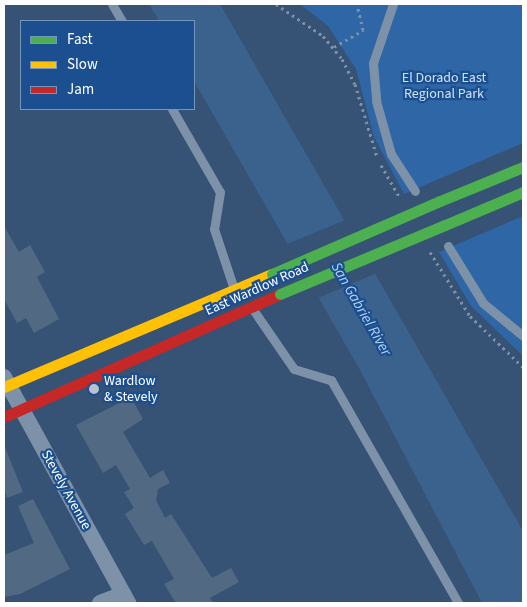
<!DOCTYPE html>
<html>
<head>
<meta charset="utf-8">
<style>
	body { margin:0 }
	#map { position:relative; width:527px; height:607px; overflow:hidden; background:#365274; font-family:"Source Sans 3",sans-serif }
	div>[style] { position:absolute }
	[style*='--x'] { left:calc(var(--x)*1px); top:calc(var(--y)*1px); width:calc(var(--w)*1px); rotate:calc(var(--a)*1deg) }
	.green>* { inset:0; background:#2f66a5 }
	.water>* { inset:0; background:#3b618d }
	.pier>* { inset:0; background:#365274 }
	.building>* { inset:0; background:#526984 }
	.path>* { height:3px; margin-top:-1.5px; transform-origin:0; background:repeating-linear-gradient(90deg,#7d92a8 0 2.5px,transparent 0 6.5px) }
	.lane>* { height:9px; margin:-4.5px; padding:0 4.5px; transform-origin:4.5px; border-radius:4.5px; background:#7d92a8 }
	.street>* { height:16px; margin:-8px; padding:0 8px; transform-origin:8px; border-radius:8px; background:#7d92a8 }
	.fast>* { height:11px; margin:-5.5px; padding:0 5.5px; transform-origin:5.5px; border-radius:5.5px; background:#4caf50 }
	.slow>* { height:11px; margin:-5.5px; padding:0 5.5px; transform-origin:5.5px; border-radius:5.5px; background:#ffc107 }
	.jam>* { height:11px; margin:-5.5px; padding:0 5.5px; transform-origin:5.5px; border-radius:5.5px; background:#c62828 }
	.fast-bridge>* { height:11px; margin:-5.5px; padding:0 5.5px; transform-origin:5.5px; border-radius:5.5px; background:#4caf50 }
	.dots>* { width:14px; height:14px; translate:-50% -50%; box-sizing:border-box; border:2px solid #1b4f8f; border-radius:50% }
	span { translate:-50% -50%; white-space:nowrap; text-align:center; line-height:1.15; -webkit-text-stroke:4.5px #1b4f8f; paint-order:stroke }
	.park-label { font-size:14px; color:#cfe3fa }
	.street-label { font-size:14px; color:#fff }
	.poi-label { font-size:14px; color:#fff }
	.left { translate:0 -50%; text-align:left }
	.water-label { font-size:15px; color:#b5d3f5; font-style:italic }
	.frame { position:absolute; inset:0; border:5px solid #fff; pointer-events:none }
	.legend { position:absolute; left:20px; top:20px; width:175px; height:90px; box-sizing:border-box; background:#1b4f8f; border:1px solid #7695bc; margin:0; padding:6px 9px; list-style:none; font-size:15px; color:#fff }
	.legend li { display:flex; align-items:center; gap:10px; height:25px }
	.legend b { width:25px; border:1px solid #7695bc }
</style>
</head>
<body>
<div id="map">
	<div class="green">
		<i style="clip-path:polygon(300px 4px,523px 4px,523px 143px,404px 194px,374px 137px,356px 69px,328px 26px)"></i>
		<i style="clip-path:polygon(523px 216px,523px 356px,471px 306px,439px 252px)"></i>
	</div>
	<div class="water">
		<i style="clip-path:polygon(149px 4px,220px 4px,523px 531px,523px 603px,482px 603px,360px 370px,194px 81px,194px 21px,159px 21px)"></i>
	</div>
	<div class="pier">
		<i style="clip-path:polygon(348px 219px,379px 272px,316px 299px,285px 245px)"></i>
	</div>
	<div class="building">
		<i style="clip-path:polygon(4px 226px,19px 252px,30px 245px,45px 272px,37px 277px,59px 319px,34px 333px,26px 318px,17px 323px,4px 299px)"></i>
		<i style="clip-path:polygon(131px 397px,143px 419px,123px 432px,150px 478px,163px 470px,170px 483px,158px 489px,156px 500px,165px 518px,171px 514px,212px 578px,231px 568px,239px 582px,210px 598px,213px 603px,176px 603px,164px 584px,174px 579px,152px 541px,144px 545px,125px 514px,134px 508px,124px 492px,130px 489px,116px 465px,103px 473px,76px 425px)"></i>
		<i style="clip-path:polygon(4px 445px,23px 492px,7px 498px,4px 488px)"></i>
		<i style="clip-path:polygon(33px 499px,70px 569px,20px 594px,4px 597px,4px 555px,34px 543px,18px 506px)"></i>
	</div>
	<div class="path">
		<i style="--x:276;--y:4;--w:57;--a:34.2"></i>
		<i style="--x:323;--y:36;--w:30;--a:50"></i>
		<i style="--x:342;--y:59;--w:28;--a:63"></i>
		<i style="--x:355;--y:84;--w:76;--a:73.2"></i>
		<i style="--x:334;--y:47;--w:34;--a:-30"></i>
		<i style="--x:363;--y:30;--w:27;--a:-103"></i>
		<i style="--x:381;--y:165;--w:38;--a:60"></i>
		<i style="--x:430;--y:252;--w:75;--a:58"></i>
		<i style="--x:470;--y:316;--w:74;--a:43.9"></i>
	</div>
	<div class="lane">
		<i style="--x:112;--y:4;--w:20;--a:60"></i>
		<i style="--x:393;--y:4;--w:62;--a:108.7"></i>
		<i style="--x:373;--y:63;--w:38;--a:85"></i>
		<i style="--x:376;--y:101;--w:55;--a:74.2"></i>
		<i style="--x:391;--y:154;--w:44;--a:57"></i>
		<i style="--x:172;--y:109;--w:96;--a:60"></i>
		<i style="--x:220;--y:192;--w:37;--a:99"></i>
		<i style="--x:214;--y:229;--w:63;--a:71.6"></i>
		<i style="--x:448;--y:246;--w:67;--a:58.4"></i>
		<i style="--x:483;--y:303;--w:52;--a:39.5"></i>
		<i style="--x:252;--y:308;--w:74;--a:55.5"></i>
		<i style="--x:294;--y:369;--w:39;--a:17"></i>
		<i style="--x:331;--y:380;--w:257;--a:60.3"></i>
	</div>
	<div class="street">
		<i style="--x:4;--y:377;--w:258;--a:61.2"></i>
		<i style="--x:100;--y:603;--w:25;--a:-21"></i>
	</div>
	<div class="fast">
		<i style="--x:440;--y:201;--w:90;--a:-22.3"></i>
		<i style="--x:445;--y:225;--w:85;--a:-22.9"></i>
	</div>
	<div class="slow">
		<i style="--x:4;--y:387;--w:291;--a:-22.9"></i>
	</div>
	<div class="jam">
		<i style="--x:4;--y:417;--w:302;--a:-24"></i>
	</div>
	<div class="fast-bridge">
		<i style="--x:272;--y:274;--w:183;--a:-23.5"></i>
		<i style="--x:280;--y:294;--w:179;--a:-22.7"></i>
	</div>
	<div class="dots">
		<i style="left:94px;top:389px;background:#b9c2ce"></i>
	</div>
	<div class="park-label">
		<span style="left:444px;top:86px">El Dorado East<br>Regional Park</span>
	</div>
	<div class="street-label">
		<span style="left:257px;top:289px;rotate:-24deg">East Wardlow Road</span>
		<span style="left:66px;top:490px;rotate:61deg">Stevely Avenue</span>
	</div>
	<div class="poi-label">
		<span class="left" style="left:104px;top:389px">Wardlow<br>&amp; Stevely</span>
	</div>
	<div class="water-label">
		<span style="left:361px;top:309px;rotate:60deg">San Gabriel River</span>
	</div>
	<div class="frame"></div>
	<ul class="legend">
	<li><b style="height:6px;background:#4caf50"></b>Fast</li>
	<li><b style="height:6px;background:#ffc107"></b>Slow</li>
	<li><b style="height:6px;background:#c62828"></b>Jam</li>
	</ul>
</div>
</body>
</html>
